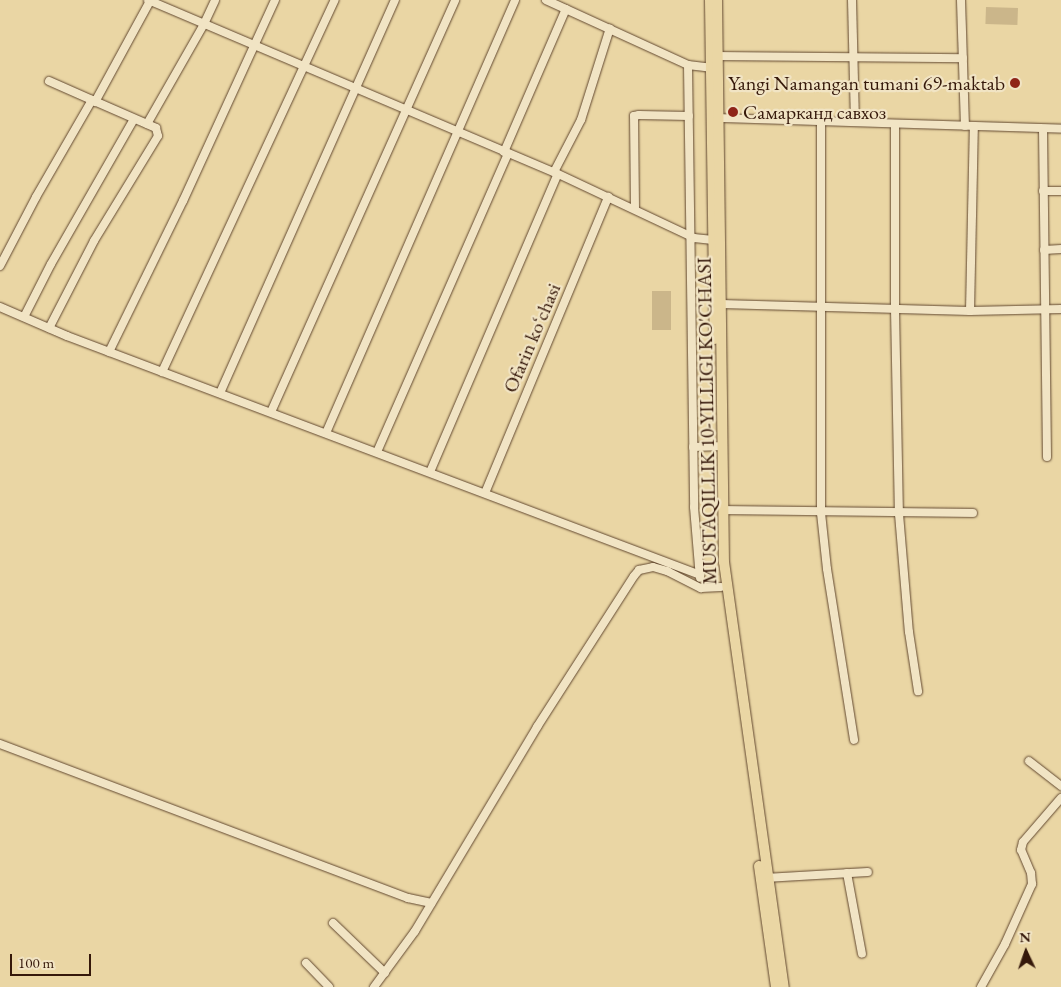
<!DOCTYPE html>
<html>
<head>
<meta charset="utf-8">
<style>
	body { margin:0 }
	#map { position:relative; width:1061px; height:987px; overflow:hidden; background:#ead6a4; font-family:"EB Garamond",serif }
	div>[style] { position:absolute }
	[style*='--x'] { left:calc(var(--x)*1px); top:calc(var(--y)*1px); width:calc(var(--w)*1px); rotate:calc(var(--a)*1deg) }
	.green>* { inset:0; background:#cbb68a; transform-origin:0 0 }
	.roads { filter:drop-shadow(0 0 1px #624830) drop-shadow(0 0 1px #624830) }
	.minor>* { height:8px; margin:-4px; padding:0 4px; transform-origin:4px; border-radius:4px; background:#f1e4c4 }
	.major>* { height:10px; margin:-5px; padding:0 5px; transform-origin:5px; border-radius:5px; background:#ead6a4 }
	.dots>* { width:14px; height:14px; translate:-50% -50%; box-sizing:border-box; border:2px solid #f1e4c4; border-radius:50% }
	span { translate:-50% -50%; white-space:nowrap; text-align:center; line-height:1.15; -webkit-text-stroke:4.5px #f1e4c4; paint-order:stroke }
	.poi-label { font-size:20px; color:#35180a }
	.right { translate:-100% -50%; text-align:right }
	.left { translate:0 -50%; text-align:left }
	.street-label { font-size:20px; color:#35180a }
	.north { position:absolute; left:1001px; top:927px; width:50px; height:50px; -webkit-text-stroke:4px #f1e4c4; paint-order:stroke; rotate:357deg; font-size:14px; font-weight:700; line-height:20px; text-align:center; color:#35180a }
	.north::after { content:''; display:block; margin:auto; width:18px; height:22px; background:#35180a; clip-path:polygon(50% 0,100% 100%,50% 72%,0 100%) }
	.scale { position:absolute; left:10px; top:954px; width:81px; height:22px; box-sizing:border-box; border:2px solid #35180a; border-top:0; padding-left:6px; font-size:15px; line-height:18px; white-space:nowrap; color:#35180a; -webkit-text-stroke:4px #f1e4c4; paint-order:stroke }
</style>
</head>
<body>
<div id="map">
	<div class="green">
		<i style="left:986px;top:7px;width:32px;height:17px;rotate:2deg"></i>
		<i style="left:652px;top:291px;width:19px;height:39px"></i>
	</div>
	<div class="roads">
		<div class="minor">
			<i style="--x:148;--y:0;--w:441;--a:23"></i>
			<i style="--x:554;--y:172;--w:155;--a:25.2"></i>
			<i style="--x:694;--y:238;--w:19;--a:6"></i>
			<i style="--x:546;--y:0;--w:156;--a:24.6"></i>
			<i style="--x:688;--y:65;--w:23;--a:7"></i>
			<i style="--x:852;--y:0;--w:122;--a:88.6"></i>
			<i style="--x:961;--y:0;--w:126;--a:88.2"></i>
			<i style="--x:718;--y:56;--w:245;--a:0.5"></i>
			<i style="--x:688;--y:65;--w:442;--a:89.2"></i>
			<i style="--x:694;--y:507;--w:71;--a:85.2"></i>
			<i style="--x:49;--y:81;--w:47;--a:23.8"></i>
			<i style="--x:95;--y:102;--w:115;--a:-61.4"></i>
			<i style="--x:719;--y:118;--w:342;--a:1.8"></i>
			<i style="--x:821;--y:121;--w:392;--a:90"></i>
			<i style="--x:821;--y:513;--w:56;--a:83.9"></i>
			<i style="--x:827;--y:569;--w:173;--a:81"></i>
			<i style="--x:147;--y:124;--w:115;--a:-60.3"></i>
			<i style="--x:204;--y:24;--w:26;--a:-65"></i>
			<i style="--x:895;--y:124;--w:185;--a:90"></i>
			<i style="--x:895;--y:309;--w:205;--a:88.9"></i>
			<i style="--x:899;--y:514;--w:118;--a:85.2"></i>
			<i style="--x:909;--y:632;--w:60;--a:81.3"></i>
			<i style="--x:1043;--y:129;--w:328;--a:89.3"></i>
			<i style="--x:504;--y:152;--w:156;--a:-66.6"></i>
			<i style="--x:554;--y:172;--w:59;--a:-62.6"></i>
			<i style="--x:581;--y:120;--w:96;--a:-72.5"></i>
			<i style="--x:1043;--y:191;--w:18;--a:0"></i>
			<i style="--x:635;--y:209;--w:93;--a:-90.6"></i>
			<i style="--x:634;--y:116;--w:5;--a:-11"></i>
			<i style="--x:639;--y:115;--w:50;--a:1.1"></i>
			<i style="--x:1044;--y:250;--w:17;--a:-3"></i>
			<i style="--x:0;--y:266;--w:78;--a:-62.4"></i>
			<i style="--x:36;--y:197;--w:112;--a:-60"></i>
			<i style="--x:92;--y:100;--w:70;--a:23.6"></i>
			<i style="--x:156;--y:128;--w:8;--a:76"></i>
			<i style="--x:158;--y:136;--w:123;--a:121.4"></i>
			<i style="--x:94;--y:241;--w:98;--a:117.3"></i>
			<i style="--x:721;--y:304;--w:249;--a:1.6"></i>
			<i style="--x:970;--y:311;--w:91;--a:-1.3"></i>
			<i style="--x:0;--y:307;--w:73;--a:23.4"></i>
			<i style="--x:67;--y:336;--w:677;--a:20.68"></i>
			<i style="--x:970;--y:311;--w:185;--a:-88.8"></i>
			<i style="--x:24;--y:317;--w:59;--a:-63"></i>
			<i style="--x:51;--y:264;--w:167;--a:-60.2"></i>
			<i style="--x:109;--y:352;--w:168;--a:-63.9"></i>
			<i style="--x:183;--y:201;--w:221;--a:-65.4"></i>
			<i style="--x:162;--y:372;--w:410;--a:-65.1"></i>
			<i style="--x:220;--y:393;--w:430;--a:-66"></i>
			<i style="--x:271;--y:412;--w:451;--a:-65.9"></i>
			<i style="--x:326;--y:433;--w:472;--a:-66.4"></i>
			<i style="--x:693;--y:447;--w:24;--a:-2"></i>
			<i style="--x:377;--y:452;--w:326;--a:-66.3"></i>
			<i style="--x:430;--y:472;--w:324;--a:-66.8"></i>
			<i style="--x:485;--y:493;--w:321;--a:-67.4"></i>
			<i style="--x:724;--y:510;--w:249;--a:0.7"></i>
			<i style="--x:0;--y:744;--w:436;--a:20.7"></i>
			<i style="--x:408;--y:898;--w:24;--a:12"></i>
			<i style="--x:1029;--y:761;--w:41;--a:38"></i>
			<i style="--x:847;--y:873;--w:82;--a:79.5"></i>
			<i style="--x:765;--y:878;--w:103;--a:-3.3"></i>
			<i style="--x:333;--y:923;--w:72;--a:43.9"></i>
			<i style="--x:306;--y:963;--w:33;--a:46"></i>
			<i style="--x:374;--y:987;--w:69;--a:-53.8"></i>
			<i style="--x:415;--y:931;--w:238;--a:-59.1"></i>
			<i style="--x:537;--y:727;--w:179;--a:-57.3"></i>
			<i style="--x:634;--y:576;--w:8;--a:-50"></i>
			<i style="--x:639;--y:570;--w:14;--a:-12"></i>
			<i style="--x:653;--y:567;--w:15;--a:16"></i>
			<i style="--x:667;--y:571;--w:38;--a:27"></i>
			<i style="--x:701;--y:588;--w:20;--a:-3"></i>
			<i style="--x:981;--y:987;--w:49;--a:-60.8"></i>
			<i style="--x:1005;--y:944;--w:66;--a:-65.8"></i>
			<i style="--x:1032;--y:884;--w:11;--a:-95"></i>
			<i style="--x:1031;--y:873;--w:25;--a:-113"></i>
			<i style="--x:1021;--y:850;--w:8;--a:-76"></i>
			<i style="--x:1023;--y:842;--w:58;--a:-49.2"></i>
		</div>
		<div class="major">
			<i style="--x:710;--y:0;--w:339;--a:89.2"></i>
			<i style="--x:717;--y:0;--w:562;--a:89.29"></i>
			<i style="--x:724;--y:562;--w:429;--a:82"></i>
			<i style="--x:759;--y:866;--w:122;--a:82"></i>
		</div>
	</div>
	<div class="dots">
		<i style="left:1015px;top:83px;background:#8f2418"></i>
		<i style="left:733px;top:112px;background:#8f2418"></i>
	</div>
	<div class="poi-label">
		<span class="right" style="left:1005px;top:83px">Yangi Namangan tumani 69-maktab</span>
		<span class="left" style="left:743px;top:112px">Самарканд савхоз</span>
	</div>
	<div class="street-label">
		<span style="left:532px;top:338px;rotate:-67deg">Ofarin koʻchasi</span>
		<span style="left:707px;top:421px;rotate:-91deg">MUSTAQILLIK 10-YILLIGI KO'CHASI</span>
	</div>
	<div class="north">N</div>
	<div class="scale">100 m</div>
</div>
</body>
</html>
